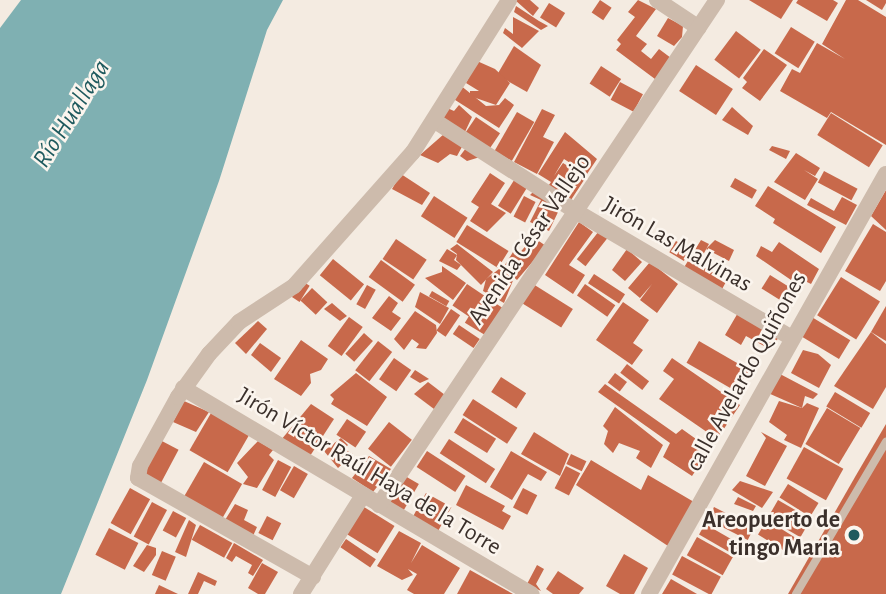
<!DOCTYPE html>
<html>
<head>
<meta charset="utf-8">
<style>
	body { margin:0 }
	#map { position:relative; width:886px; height:594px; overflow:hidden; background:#f4ebe1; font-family:"Alegreya Sans",sans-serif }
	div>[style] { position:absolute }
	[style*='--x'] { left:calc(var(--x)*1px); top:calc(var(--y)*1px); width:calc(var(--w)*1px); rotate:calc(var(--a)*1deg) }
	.water>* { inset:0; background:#7fb0b2 }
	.building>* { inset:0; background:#c8694b; transform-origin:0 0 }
	.service>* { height:8px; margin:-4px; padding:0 4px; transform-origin:4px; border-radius:4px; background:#cdbbac }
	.minor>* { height:16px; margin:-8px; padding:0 8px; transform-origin:8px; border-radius:8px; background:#cdbbac }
	.dots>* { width:19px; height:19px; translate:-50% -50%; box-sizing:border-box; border:4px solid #fbf5ee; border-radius:50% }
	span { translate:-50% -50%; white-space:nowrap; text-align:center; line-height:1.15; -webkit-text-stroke:5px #fbf5ee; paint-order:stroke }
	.street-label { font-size:24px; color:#3b302b }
	.poi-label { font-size:24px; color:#3b302b; font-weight:700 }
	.right { translate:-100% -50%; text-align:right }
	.water-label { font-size:26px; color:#1f5a5e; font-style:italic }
</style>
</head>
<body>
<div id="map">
	<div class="water">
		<i style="clip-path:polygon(21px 0,283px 0,267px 30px,219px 181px,147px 380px,61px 594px,0 594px,0 28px)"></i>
	</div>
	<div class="building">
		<i style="clip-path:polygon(515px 0,530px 0,539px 8px,533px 16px)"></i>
		<i style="left:600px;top:0;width:14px;height:15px;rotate:34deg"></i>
		<i style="clip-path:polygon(638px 0,656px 9px,636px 36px,647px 44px,641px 51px,651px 59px,659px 49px,671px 58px,655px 79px,616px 50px,621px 44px,617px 40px,635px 17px,628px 12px)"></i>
		<i style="clip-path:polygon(749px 0,793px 0,781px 19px)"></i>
		<i style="clip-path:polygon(798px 0,833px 0,838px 3px,827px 21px,796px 3px)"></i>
		<i style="clip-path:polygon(846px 0,858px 0,886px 17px,886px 145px,831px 112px,827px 118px,780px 91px,792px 69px,800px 73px,817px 43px,845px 59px,822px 44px)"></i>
		<i style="clip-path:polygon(866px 0,886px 0,886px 3px,882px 10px)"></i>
		<i style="left:549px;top:3px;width:19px;height:17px;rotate:32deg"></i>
		<i style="clip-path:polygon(516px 6px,539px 21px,548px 26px,541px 30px,514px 12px)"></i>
		<i style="clip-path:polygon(513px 17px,539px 31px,522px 48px,503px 33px,505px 28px,513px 34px)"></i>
		<i style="clip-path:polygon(668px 18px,683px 26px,682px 37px,674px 46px,657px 36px)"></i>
		<i style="left:791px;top:27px;width:28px;height:31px;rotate:32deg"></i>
		<i style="left:736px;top:31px;width:31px;height:36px;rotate:37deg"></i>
		<i style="clip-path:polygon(514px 46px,541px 65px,527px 92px,497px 75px)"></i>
		<i style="clip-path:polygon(764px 49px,787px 65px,760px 101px,742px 88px,747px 82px,743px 78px)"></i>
		<i style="clip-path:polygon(477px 61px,495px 69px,510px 83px,496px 105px,470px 96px,470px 91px,479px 91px,466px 83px)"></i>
		<i style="left:696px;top:65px;width:44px;height:31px;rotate:33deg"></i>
		<i style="left:601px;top:66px;width:24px;height:21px;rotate:33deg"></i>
		<i style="left:620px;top:82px;width:26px;height:20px;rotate:28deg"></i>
		<i style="clip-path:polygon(460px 85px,486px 106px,499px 105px,505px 98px,514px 105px,499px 128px,452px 98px)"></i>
		<i style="clip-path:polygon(459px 105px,472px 117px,464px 134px,440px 121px,445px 107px,454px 111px)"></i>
		<i style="clip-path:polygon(732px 107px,753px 126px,748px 135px,722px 120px)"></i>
		<i style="clip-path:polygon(542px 109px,555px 115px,543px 137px,554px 142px,537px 174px,514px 162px)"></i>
		<i style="left:517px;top:112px;width:20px;height:45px;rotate:30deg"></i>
		<i style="left:831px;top:113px;width:61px;height:26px;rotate:32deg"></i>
		<i style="left:476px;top:117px;width:29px;height:20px;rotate:34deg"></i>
		<i style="clip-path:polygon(565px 132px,597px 159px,587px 174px,564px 159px,554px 176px,563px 163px,586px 177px,569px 203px,546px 189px,551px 182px,538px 174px)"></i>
		<i style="clip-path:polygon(444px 134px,463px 145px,457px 156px,450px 154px,438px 163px,420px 155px)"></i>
		<i style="clip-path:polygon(772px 146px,790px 151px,786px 159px,769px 150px)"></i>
		<i style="clip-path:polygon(466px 148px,480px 157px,467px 161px,460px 156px)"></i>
		<i style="clip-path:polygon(796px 153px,820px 168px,815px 176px,804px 170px,818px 179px,805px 200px,774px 182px)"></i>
		<i style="left:824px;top:171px;width:38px;height:13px;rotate:28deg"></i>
		<i style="clip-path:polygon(490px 173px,505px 183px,491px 204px,506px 213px,487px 232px,470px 221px,479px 207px,471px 202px)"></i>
		<i style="clip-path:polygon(401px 174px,430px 193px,422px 205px,392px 189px)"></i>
		<i style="left:516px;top:177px;width:15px;height:34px;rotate:32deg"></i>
		<i style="left:735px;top:178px;width:25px;height:10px;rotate:29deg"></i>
		<i style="clip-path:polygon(768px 186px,836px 227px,821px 253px,773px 223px,775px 219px,755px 206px)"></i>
		<i style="clip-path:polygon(537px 188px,559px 210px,549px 231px,530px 222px,541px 200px,530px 195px)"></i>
		<i style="clip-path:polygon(886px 190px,886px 230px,871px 216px)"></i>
		<i style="left:434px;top:196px;width:40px;height:24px;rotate:33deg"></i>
		<i style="left:524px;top:196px;width:13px;height:23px;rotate:27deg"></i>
		<i style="clip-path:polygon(842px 197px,857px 205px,846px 225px,807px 205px,811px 198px,834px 211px)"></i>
		<i style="clip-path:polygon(579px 222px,593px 232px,569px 265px,585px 275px,573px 294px,545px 275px)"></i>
		<i style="clip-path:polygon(873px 224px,886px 232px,886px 281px,880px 291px,845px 271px)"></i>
		<i style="left:467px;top:225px;width:49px;height:20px;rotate:32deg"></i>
		<i style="left:599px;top:231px;width:11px;height:36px;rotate:38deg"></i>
		<i style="clip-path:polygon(533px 237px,546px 246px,517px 280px,503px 268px,513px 252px,518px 255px)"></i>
		<i style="left:396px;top:239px;width:37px;height:24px;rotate:34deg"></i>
		<i style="clip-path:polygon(701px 240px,709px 244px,698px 264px,727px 280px,721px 291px,683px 269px)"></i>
		<i style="clip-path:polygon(715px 240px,734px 250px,729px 261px,706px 249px)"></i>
		<i style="left:676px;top:241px;width:17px;height:13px;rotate:31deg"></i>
		<i style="clip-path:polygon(779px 242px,819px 269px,811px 284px,793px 275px,791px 280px,756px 256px,761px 246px,772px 252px)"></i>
		<i style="clip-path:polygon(457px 244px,493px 272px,481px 285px,456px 260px,457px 254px,450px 249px)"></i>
		<i style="clip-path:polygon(447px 249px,457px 255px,454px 260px,461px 265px,457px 270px,439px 261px)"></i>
		<i style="clip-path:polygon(627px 249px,642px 262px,625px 281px,612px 270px)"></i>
		<i style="left:333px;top:259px;width:40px;height:21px;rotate:39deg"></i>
		<i style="left:381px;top:260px;width:42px;height:21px;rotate:36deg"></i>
		<i style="clip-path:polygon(650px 262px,678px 284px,657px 313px,640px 300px,652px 284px,640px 298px,628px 288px)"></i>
		<i style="clip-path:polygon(442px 266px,466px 283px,453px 300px,425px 278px,442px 272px)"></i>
		<i style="clip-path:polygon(499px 269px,514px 278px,504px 303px,483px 291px,486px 279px)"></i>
		<i style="left:594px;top:274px;width:37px;height:11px;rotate:33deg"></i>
		<i style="left:770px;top:275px;width:34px;height:16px;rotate:32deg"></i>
		<i style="left:841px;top:277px;width:46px;height:45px;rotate:32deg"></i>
		<i style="left:302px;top:281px;width:9px;height:19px;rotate:32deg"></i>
		<i style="left:467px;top:284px;width:43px;height:26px;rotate:34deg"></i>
		<i style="left:533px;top:284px;width:47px;height:22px;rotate:32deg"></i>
		<i style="left:585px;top:284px;width:37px;height:14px;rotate:35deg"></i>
		<i style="left:367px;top:285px;width:10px;height:22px;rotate:29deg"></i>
		<i style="left:312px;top:288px;width:21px;height:17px;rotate:43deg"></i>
		<i style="left:432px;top:291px;width:20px;height:6px;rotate:30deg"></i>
		<i style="clip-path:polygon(420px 292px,449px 308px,440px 324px,415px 307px)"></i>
		<i style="clip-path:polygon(389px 296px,398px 303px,392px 312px,401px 318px,391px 331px,372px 318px)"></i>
		<i style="clip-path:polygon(623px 302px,649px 320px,633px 343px,643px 350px,632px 365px,596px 340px)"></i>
		<i style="clip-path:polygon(332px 303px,347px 316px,340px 321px,324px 309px)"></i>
		<i style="clip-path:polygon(886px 306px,886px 341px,871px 332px)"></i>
		<i style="left:451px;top:309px;width:11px;height:26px;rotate:34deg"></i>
		<i style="clip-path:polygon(415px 311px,436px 325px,437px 333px,426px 349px,416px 348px,419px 344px,412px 339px,404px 350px,394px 339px)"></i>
		<i style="clip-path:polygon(739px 311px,780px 335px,771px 350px,746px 336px,741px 345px,725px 335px)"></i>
		<i style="left:469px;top:316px;width:23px;height:8px;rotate:31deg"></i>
		<i style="left:810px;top:316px;width:47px;height:22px;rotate:31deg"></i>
		<i style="left:349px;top:317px;width:17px;height:36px;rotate:36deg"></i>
		<i style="clip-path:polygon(258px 321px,267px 329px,246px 354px,235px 343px)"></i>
		<i style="left:459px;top:325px;width:25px;height:11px;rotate:34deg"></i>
		<i style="clip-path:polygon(871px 332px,886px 344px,886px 387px,873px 409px,834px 386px)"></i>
		<i style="left:364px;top:333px;width:12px;height:28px;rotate:42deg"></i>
		<i style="clip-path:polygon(301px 340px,328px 359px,321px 370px,310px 374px,311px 383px,301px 396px,274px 379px)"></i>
		<i style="left:378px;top:341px;width:18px;height:37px;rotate:38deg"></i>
		<i style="left:699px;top:341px;width:58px;height:25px;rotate:30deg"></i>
		<i style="clip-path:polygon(260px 343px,281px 358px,271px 372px,251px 355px)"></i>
		<i style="clip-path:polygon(803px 350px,818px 354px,831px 365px,819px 388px,791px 373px)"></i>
		<i style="left:394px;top:358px;width:21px;height:26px;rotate:35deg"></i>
		<i style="clip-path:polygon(672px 358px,740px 405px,717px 439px,659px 399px,674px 379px,663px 371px)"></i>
		<i style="left:627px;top:364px;width:28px;height:11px;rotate:38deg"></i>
		<i style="clip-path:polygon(415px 370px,429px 379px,420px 383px,410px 377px)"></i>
		<i style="clip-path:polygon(356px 373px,387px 397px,367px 426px,331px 404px,334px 399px,330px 395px)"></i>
		<i style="left:615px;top:373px;width:15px;height:12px;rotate:37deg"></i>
		<i style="clip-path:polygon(780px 374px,818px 394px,813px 399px,805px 396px,802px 408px,768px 393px)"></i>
		<i style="left:501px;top:377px;width:30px;height:18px;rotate:33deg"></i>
		<i style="clip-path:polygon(428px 382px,445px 395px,434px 409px,414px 394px)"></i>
		<i style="clip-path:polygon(605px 384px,676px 434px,682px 429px,710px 449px,692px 476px,663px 457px,670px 443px,598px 392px)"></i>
		<i style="left:835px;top:392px;width:41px;height:17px;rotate:31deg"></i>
		<i style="left:473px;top:399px;width:53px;height:19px;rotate:33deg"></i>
		<i style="clip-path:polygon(184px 401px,209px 412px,196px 432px,173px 422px)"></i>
		<i style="clip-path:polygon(779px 401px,802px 408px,807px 403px,819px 408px,801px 448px,784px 440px,787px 435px,769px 422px)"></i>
		<i style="clip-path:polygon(311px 404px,334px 419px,310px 456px,281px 440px)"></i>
		<i style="clip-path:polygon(615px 407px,663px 445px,651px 468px,636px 458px,640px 451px,619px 443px,613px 453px,604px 444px,608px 431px,603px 426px)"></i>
		<i style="left:827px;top:408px;width:39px;height:42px;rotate:31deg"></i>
		<i style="left:211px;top:413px;width:44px;height:43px;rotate:30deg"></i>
		<i style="left:463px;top:418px;width:39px;height:17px;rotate:32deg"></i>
		<i style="left:347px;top:419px;width:23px;height:19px;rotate:34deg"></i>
		<i style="left:389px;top:422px;width:29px;height:34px;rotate:38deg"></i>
		<i style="clip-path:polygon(886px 424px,886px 594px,788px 594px,855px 477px)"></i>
		<i style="clip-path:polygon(534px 432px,569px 454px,560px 476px,521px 454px)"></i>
		<i style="clip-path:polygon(761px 432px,787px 446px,765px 486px,746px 476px,766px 438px)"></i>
		<i style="clip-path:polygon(341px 438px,348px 445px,344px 449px,353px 454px,338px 468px,324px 451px)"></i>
		<i style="left:449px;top:439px;width:55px;height:17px;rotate:33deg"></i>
		<i style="left:160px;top:440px;width:21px;height:41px;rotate:28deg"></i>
		<i style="clip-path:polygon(258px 441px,273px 450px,269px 455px,274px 460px,257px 488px,243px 484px,248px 477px,237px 463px)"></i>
		<i style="left:804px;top:447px;width:45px;height:36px;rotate:29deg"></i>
		<i style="left:427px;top:451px;width:46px;height:19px;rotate:33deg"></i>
		<i style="clip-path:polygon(511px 451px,547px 472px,541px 481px,528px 474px,512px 500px,490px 487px)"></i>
		<i style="left:571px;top:454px;width:17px;height:11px;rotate:25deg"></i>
		<i style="clip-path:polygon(369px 456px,391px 469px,373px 492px,352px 478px)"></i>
		<i style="left:278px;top:460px;width:15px;height:34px;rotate:28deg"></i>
		<i style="clip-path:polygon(591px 460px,641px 490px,648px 475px,694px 502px,668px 546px,576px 485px)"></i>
		<i style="left:204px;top:462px;width:44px;height:41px;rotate:30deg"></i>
		<i style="left:294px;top:466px;width:16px;height:28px;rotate:30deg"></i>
		<i style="left:566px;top:466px;width:16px;height:25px;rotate:27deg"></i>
		<i style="left:405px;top:476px;width:16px;height:32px;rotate:30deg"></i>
		<i style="clip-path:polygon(740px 481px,773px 492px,762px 508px,732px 490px)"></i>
		<i style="left:788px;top:484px;width:36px;height:16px;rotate:32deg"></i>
		<i style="clip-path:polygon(466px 485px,505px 506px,502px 511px,511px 516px,503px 530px,456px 505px)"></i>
		<i style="left:130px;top:488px;width:23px;height:40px;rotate:29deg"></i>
		<i style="left:523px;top:488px;width:16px;height:22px;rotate:27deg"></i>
		<i style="left:426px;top:493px;width:29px;height:30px;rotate:29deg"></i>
		<i style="clip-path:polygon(738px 497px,756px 506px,753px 511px,734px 504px)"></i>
		<i style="left:778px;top:500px;width:38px;height:21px;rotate:30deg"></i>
		<i style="left:152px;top:502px;width:17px;height:39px;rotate:28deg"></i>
		<i style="clip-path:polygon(235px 504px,248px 510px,244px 520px,257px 527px,253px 536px,225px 520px)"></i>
		<i style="left:364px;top:507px;width:36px;height:32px;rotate:32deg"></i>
		<i style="left:714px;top:507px;width:45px;height:14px;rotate:27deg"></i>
		<i style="left:173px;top:511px;width:15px;height:22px;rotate:28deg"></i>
		<i style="left:267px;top:516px;width:16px;height:19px;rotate:27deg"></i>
		<i style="clip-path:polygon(189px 520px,196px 525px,186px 557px,175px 552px)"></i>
		<i style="left:767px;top:520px;width:36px;height:17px;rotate:32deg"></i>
		<i style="left:705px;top:524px;width:43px;height:12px;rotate:30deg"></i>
		<i style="left:200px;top:525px;width:37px;height:17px;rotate:29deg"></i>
		<i style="left:109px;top:528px;width:33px;height:30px;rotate:27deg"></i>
		<i style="clip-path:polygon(399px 531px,421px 543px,411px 563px,422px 545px,460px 568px,444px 594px,414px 594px,407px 590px,417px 574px,408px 569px,413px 575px,402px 580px,377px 566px)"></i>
		<i style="left:697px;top:537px;width:41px;height:21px;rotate:29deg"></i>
		<i style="left:346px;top:539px;width:36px;height:10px;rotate:34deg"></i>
		<i style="clip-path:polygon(234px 543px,263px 560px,253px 576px,248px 573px,252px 565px,236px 556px,232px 562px,226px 558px)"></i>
		<i style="clip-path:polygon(147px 545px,156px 548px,156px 555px,144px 572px,133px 566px)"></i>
		<i style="left:162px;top:551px;width:15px;height:26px;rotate:23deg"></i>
		<i style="clip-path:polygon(624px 554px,648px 568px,634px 594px,620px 594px,606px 586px)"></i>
		<i style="left:682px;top:556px;width:44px;height:21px;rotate:28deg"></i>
		<i style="clip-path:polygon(262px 563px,278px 572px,265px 594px,258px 594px,248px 588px)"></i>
		<i style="clip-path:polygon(537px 565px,544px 569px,536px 584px,541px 591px,527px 584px)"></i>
		<i style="clip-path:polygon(470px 570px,513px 594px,457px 594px)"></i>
		<i style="clip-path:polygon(558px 571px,584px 588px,579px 594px,553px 594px,546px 589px)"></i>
		<i style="clip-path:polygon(198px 572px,217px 581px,215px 586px,204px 581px,198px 594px,188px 594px)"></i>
		<i style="clip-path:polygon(671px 579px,697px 594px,662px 594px)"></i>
		<i style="clip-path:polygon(159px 585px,178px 594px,155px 594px)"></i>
	</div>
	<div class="service">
		<i style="--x:796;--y:594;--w:177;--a:-59.4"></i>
	</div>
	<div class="minor">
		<i style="--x:657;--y:0;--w:50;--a:33.7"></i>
		<i style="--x:435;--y:121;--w:169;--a:32.7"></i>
		<i style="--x:577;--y:212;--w:249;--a:30.4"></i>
		<i style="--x:183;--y:388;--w:405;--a:30.6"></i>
		<i style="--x:379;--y:505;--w:608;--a:-56.21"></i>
		<i style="--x:313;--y:577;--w:201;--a:-150.5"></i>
		<i style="--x:138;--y:478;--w:12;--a:-81"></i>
		<i style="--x:140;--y:466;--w:79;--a:-61.2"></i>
		<i style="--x:178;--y:397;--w:53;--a:-54.2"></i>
		<i style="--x:209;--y:354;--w:44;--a:-46.8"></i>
		<i style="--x:239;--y:322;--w:66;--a:-33.2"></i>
		<i style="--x:294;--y:286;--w:179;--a:-48.4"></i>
		<i style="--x:413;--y:152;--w:180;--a:-57.7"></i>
		<i style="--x:301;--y:594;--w:117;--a:-57.9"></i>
		<i style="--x:649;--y:594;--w:482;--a:-60.6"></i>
	</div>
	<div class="dots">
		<i style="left:854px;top:535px;background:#1f5a5e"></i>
	</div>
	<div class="street-label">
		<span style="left:530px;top:240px;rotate:-56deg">Avenida César Vallejo</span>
		<span style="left:677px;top:245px;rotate:30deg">Jirón Las Malvinas</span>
		<span style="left:747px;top:372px;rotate:-61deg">calle Avelardo Quiñones</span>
		<span style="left:369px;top:472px;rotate:31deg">Jirón Víctor Raúl Haya de la Torre</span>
	</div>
	<div class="poi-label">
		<span class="right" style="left:840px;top:535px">Areopuerto de<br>tingo Maria</span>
	</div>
	<div class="water-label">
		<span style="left:72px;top:114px;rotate:-58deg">Río Huallaga</span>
	</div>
</div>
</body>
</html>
